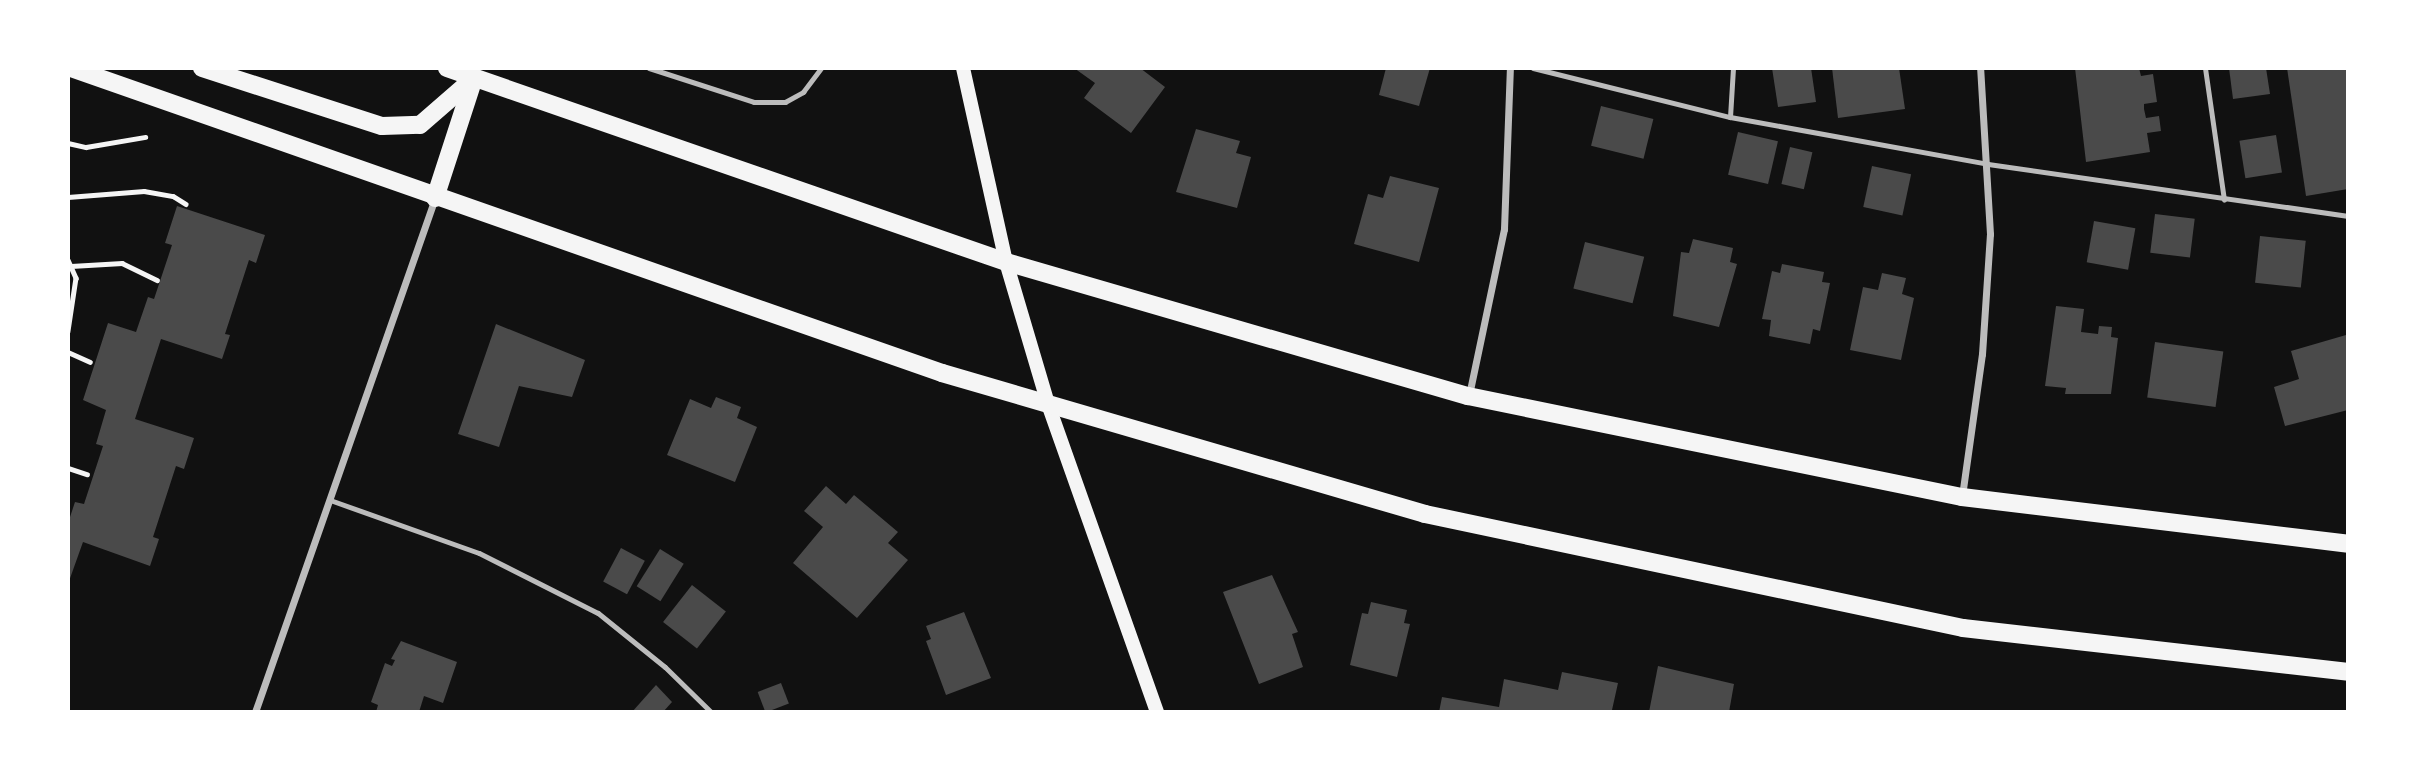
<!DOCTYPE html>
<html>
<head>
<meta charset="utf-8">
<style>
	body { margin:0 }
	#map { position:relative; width:2416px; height:780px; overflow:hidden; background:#111; font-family:"Exo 2",sans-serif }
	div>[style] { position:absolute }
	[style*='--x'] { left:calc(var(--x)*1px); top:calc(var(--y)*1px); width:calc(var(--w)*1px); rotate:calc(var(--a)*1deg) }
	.building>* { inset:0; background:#4a4a4a; transform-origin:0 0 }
	.path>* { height:4.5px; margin:-2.25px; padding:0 2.25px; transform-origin:2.25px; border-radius:2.25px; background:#f5f5f5 }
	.service>* { height:5px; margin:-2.5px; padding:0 2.5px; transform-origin:2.5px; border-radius:2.5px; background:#bcbcbc }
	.minor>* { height:7px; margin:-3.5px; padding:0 3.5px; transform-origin:3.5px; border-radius:3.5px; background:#bcbcbc }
	.secondary>* { height:14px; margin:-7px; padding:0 7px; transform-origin:7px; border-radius:7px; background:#f5f5f5 }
	.primary>* { height:18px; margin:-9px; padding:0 9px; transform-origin:9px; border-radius:9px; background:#f5f5f5 }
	span { translate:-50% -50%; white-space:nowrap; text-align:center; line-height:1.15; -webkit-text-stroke:7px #fff; paint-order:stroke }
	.frame { position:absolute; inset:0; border:70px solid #fff; pointer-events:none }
</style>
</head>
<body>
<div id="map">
	<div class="building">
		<i style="clip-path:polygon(1074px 68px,1140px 68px,1165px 87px,1131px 133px,1084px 98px,1095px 83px)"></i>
		<i style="clip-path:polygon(1386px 68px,1430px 68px,1419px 106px,1379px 95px)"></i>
		<i style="clip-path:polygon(1772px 68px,1811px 68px,1816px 102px,1778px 107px)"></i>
		<i style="clip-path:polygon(1832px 68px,1899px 68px,1905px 109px,1838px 118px)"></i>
		<i style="clip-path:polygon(2075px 68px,2139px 68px,2141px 76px,2153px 74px,2157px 102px,2144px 104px,2144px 109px,2146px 118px,2159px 116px,2161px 131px,2147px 133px,2150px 152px,2086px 162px)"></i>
		<i style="clip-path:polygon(2229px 68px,2266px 68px,2270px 94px,2233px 99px)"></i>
		<i style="clip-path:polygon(2287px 68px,2348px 68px,2348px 189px,2306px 196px)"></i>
		<i style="left:1601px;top:106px;width:54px;height:41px;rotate:14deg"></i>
		<i style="clip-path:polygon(1196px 129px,1240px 141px,1236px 153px,1251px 157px,1237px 208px,1176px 192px)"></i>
		<i style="left:1738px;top:132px;width:41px;height:44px;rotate:13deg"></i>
		<i style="left:2276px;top:135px;width:38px;height:37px;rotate:81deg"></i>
		<i style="left:1790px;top:147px;width:23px;height:38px;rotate:13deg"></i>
		<i style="left:1872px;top:166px;width:40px;height:42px;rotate:12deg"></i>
		<i style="clip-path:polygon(1390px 176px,1439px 188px,1419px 262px,1354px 244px,1368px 194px,1383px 198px)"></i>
		<i style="clip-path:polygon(177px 206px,265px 235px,256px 263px,249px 260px,225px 334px,230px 335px,222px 359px,161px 339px,135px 419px,194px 438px,184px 469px,176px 466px,153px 537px,159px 539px,150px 566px,83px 542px,68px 584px,68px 523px,75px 502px,84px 504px,103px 446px,96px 444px,106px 410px,83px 400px,108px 323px,136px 332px,148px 297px,154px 299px,172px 245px,165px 243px)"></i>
		<i style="left:2155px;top:214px;width:40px;height:39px;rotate:7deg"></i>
		<i style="left:2094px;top:221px;width:42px;height:42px;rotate:10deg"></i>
		<i style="left:2260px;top:236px;width:46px;height:47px;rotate:6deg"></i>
		<i style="clip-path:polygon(1693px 239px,1733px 248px,1730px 262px,1737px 264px,1719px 327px,1673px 316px,1681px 252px,1689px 253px)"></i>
		<i style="left:1585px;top:242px;width:61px;height:48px;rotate:14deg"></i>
		<i style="clip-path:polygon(1782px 264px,1824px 272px,1822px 282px,1830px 283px,1820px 331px,1813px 329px,1810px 344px,1769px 336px,1771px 320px,1762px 319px,1772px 271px,1780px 273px)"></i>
		<i style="clip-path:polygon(1882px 273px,1906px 278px,1902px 294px,1914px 298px,1901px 360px,1850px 350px,1863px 287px,1878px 290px)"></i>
		<i style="clip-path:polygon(2056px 306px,2084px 309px,2081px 332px,2098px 334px,2099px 326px,2112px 327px,2111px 337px,2118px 338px,2111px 394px,2065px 394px,2066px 388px,2045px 386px)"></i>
		<i style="clip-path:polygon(496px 324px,585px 360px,572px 397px,519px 386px,499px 447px,458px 434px)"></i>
		<i style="clip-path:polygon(2348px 330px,2348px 410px,2285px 426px,2274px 387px,2299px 379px,2291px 351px,2346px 335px)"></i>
		<i style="left:2155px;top:342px;width:69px;height:56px;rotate:8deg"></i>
		<i style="clip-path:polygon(716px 397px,741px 407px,737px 418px,757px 427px,735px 482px,667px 455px,690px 399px,711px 408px)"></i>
		<i style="clip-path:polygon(826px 486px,846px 504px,854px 495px,898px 532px,888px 543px,908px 560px,857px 618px,793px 563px,823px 527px,804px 511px)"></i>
		<i style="left:621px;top:548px;width:27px;height:38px;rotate:28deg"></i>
		<i style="left:660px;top:549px;width:28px;height:44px;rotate:32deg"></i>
		<i style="clip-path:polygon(1272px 575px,1298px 632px,1292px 634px,1303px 667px,1259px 684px,1223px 592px)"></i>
		<i style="left:692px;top:585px;width:43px;height:47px;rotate:38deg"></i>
		<i style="clip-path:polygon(1371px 602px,1407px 610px,1404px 623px,1410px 624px,1397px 677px,1350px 665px,1362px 613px,1368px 614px)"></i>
		<i style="clip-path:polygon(964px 612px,991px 678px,946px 695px,926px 641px,931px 639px,926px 626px)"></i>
		<i style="clip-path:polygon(401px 641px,457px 662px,443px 703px,424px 696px,419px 712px,376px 712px,378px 705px,371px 702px,385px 663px,392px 666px,395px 660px,391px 659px)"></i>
		<i style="clip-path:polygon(1658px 666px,1734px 684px,1729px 712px,1649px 712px)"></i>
		<i style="clip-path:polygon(1562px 672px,1618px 683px,1612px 710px,1439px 712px,1442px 697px,1499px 707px,1504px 679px,1558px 690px)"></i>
		<i style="left:781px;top:683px;width:22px;height:25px;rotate:69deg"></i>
		<i style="clip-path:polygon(656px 685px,672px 702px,663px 712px,632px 712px)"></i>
	</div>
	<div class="path">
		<i style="--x:68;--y:143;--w:18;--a:13"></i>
		<i style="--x:86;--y:147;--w:60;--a:-9.6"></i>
		<i style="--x:68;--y:197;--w:76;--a:-4.5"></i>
		<i style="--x:144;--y:191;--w:29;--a:10"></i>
		<i style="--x:173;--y:196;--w:15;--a:32"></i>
		<i style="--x:68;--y:260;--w:20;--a:66"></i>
		<i style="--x:76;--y:278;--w:54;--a:98.6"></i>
		<i style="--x:71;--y:266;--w:51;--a:-3.4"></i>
		<i style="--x:122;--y:263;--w:39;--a:26"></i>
		<i style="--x:68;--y:352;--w:24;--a:24"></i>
		<i style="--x:68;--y:468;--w:20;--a:18"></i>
	</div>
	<div class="service">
		<i style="--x:649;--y:68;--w:110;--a:17.9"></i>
		<i style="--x:754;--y:102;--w:31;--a:0"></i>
		<i style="--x:785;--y:102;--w:21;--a:-29"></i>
		<i style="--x:803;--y:92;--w:30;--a:-53"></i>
		<i style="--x:1533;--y:68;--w:203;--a:14"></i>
		<i style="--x:1730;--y:117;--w:262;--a:10.3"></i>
		<i style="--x:1988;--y:164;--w:364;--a:8.2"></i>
		<i style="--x:2205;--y:68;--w:133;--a:81.8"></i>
		<i style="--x:1730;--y:117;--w:49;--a:-86.5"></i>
		<i style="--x:330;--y:500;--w:158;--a:19.6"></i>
		<i style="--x:479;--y:553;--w:133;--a:26.8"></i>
		<i style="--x:598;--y:613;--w:86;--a:38.9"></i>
		<i style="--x:665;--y:667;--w:64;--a:44.4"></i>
	</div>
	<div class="minor">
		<i style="--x:1469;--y:395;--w:170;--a:-78.1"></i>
		<i style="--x:1504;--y:229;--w:161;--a:-87.9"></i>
		<i style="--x:1962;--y:496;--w:143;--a:-82"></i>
		<i style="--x:1982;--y:354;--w:120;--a:-86.2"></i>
		<i style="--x:1990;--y:234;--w:166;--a:-93.4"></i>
		<i style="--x:255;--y:712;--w:545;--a:-70.7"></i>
	</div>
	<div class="secondary">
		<i style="--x:963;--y:68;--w:199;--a:77.5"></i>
		<i style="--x:1006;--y:262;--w:151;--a:73.5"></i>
		<i style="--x:1049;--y:407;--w:324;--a:70.5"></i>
	</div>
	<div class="primary">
		<i style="--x:71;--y:68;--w:923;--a:19.3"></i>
		<i style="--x:942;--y:373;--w:503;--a:16.27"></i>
		<i style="--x:1425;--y:514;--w:550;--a:11.96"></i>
		<i style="--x:1963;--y:628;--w:388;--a:6.5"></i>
		<i style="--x:202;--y:68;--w:189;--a:17.9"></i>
		<i style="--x:382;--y:126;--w:38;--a:-2"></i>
		<i style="--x:420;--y:125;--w:72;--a:-41"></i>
		<i style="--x:447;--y:68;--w:592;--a:19.14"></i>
		<i style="--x:1006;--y:262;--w:481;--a:16.2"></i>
		<i style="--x:1468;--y:396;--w:504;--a:11.56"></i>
		<i style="--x:1962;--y:497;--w:389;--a:6.9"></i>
		<i style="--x:435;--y:198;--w:126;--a:-72"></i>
	</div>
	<div class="frame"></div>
</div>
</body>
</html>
